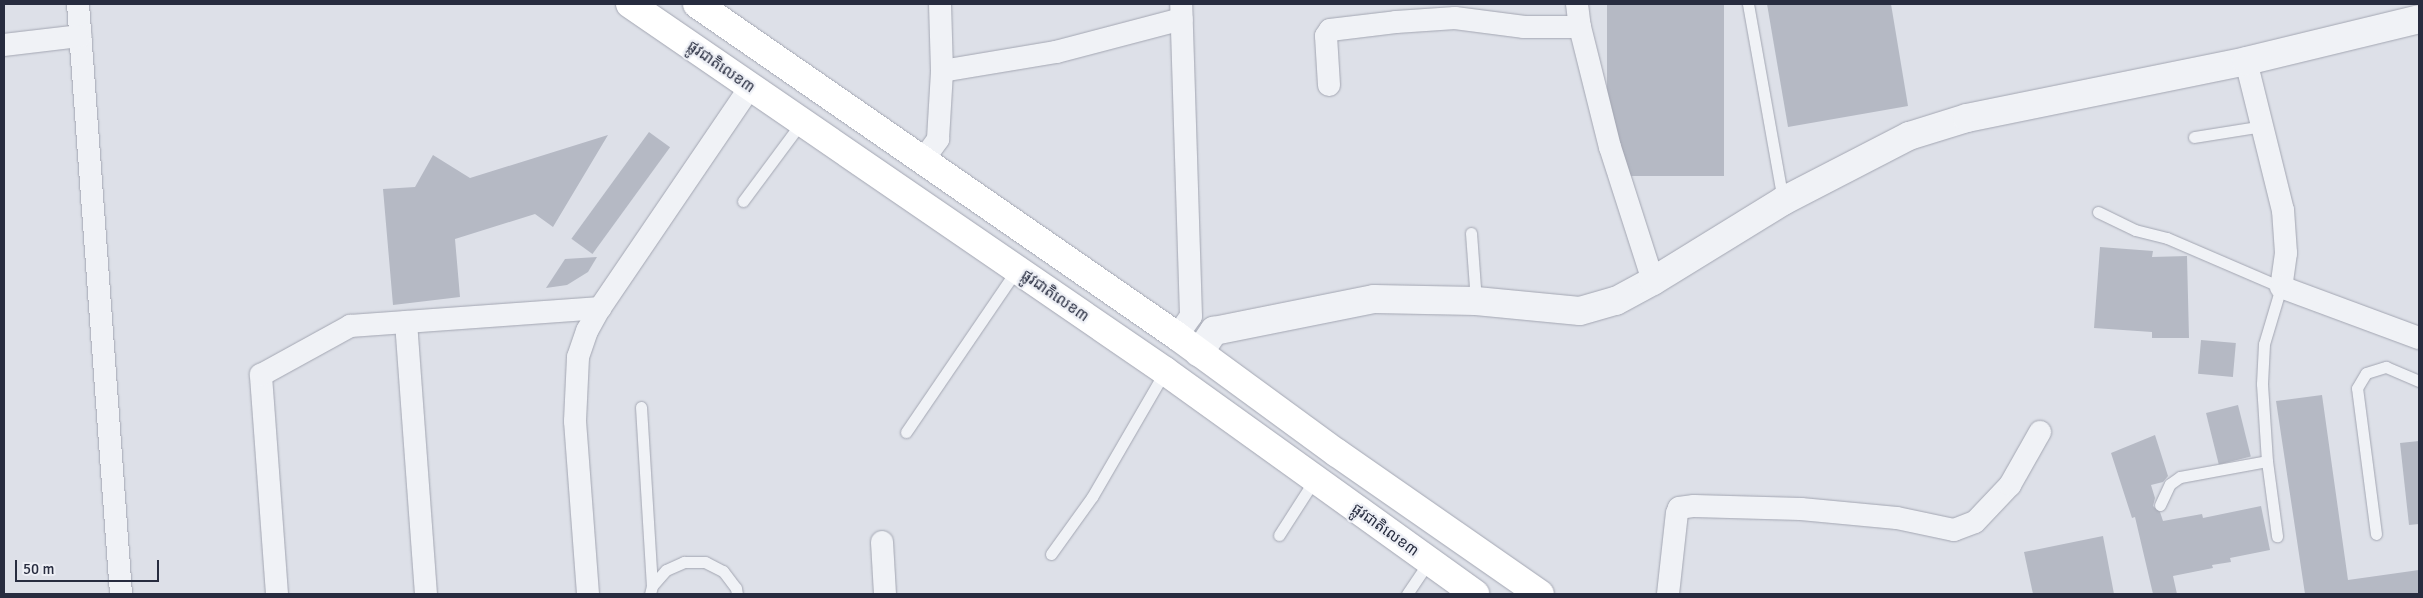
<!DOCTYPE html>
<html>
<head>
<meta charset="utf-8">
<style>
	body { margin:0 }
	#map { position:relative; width:2423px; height:598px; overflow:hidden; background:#dde0e8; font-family:Signika,"Noto Sans Khmer",sans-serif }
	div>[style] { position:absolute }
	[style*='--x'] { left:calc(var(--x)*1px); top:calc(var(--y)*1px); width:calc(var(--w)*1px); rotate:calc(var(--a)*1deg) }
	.building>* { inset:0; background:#b5b9c4; transform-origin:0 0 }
	.roads { filter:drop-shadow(0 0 1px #a3a6b2) drop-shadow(0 0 1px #a3a6b2) }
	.service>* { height:11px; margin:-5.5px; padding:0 5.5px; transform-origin:5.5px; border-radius:5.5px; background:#f0f2f6 }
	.minor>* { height:22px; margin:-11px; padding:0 11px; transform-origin:11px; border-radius:11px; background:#f0f2f6 }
	.tertiary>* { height:28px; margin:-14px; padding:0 14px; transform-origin:14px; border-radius:14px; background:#f0f2f6 }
	.trunk>* { height:28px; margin:-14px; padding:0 14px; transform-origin:14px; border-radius:14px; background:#fff }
	span { translate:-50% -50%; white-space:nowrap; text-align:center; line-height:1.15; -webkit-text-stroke:4.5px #edeff5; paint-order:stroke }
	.street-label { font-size:15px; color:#272c3f }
	.frame { position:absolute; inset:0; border:5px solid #272c3f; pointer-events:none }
	.scale { position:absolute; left:15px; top:560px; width:144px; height:22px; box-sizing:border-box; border:2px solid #272c3f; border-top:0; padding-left:6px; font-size:15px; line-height:18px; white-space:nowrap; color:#272c3f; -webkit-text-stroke:4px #edeff5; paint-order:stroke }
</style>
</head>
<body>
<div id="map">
	<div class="building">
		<i style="left:1607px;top:4px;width:117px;height:172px"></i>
		<i style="clip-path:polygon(1767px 4px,1891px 4px,1908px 106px,1788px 127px)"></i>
		<i style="left:649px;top:132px;width:26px;height:132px;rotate:36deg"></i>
		<i style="clip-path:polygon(608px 135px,553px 227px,535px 214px,455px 239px,460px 297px,393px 305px,383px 189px,415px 187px,433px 155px,470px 178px)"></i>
		<i style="clip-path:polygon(2100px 247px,2153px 251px,2152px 257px,2187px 256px,2189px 338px,2152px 338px,2152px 332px,2094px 328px)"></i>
		<i style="clip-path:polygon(597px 257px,588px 272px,567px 285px,546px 288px,565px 259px)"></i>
		<i style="left:2201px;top:340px;width:35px;height:34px;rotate:5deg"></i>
		<i style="clip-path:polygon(2322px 395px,2348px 580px,2419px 570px,2419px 594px,2305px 594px,2276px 401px)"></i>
		<i style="left:2238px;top:405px;width:53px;height:33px;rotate:76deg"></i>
		<i style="clip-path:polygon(2155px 435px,2168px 476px,2163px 482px,2151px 485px,2155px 498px,2153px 506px,2160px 512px,2163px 521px,2202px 514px,2203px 518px,2261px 506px,2270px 550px,2230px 558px,2231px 562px,2212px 565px,2213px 568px,2173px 576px,2177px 594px,2153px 594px,2135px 517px,2132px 518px,2111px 453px)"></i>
		<i style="clip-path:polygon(2419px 441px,2419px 524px,2409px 525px,2400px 443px)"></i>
		<i style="clip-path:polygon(2103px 536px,2114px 594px,2033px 594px,2024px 552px)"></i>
	</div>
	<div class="roads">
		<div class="service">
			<i style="--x:1748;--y:4;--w:200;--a:79.9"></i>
			<i style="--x:2194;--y:137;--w:70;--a:-9.1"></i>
			<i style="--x:743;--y:201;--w:97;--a:-53.4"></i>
			<i style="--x:2098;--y:212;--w:41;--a:25.9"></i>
			<i style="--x:2135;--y:230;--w:33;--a:14"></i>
			<i style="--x:2167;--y:238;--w:124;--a:23.3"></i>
			<i style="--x:2281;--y:287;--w:59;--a:106.6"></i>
			<i style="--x:2264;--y:344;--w:40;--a:92.9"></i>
			<i style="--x:2262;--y:384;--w:77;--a:86.3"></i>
			<i style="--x:2267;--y:461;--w:76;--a:82.4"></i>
			<i style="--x:1471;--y:233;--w:68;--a:85.8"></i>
			<i style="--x:641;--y:407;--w:179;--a:86.5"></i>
			<i style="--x:906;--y:432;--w:197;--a:-55.7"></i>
			<i style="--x:2160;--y:505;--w:23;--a:-65"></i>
			<i style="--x:2170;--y:484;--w:12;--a:-35"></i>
			<i style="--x:2180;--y:477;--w:88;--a:-10.4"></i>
			<i style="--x:2376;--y:534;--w:147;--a:-97.4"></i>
			<i style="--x:2357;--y:388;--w:17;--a:-59"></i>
			<i style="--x:2366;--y:373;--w:21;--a:-17"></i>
			<i style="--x:2386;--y:367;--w:36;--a:23"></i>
			<i style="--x:1279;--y:535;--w:67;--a:-57.3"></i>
			<i style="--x:1051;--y:554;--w:70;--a:-54.3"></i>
			<i style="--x:1092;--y:497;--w:146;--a:-59.9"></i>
			<i style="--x:650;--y:594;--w:8;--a:-76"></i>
			<i style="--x:652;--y:586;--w:21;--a:-49"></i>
			<i style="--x:666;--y:570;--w:20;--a:-24"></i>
			<i style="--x:684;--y:562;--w:21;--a:0"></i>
			<i style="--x:705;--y:562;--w:20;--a:27"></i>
			<i style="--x:723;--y:571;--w:21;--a:53"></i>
			<i style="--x:736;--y:588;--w:6;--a:81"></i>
			<i style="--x:1407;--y:594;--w:40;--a:-56"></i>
		</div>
		<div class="minor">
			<i style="--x:78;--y:4;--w:592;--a:85.83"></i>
			<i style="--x:1577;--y:4;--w:23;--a:83"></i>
			<i style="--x:1580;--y:27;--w:124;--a:76"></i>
			<i style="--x:1610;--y:147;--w:141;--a:72.2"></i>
			<i style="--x:4;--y:45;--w:77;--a:-6.8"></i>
			<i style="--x:2246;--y:61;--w:154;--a:76.1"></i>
			<i style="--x:2283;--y:210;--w:43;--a:86"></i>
			<i style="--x:2286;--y:253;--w:34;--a:98"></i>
			<i style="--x:2281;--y:287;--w:147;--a:20.3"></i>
			<i style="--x:942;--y:71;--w:116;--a:-9.5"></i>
			<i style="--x:1056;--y:52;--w:130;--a:-14.7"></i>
			<i style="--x:1329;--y:85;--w:49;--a:-93.5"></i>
			<i style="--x:1326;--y:36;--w:7;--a:-56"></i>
			<i style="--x:1330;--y:30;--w:66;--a:-6.9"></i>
			<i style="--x:1396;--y:22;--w:59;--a:-3.9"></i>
			<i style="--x:1455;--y:18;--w:70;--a:7.4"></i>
			<i style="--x:1524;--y:27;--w:56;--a:0"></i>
			<i style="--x:923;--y:160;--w:26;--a:-54"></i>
			<i style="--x:938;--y:139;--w:68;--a:-86.6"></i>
			<i style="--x:942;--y:71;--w:67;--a:-91.7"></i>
			<i style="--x:406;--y:322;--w:273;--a:85.8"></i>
			<i style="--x:1177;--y:336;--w:24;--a:-55"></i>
			<i style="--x:1191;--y:316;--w:312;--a:-91.8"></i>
			<i style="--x:882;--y:542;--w:52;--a:86.7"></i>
			<i style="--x:277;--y:594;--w:220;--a:-94.2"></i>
			<i style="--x:261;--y:375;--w:102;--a:-28.8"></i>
			<i style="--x:350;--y:326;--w:251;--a:-4.1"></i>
			<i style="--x:588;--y:594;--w:173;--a:-94.3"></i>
			<i style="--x:575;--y:421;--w:64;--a:-87.3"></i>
			<i style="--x:578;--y:357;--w:28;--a:-71"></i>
			<i style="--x:587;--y:331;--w:26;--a:-61"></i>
			<i style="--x:600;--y:308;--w:267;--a:-55.8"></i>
			<i style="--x:1668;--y:594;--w:81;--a:-83.7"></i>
			<i style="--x:1677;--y:513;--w:5;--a:-68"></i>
			<i style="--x:1679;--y:508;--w:15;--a:-8"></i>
			<i style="--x:1694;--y:506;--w:107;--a:1.6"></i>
			<i style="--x:1801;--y:509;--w:96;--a:5.4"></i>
			<i style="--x:1897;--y:518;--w:58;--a:11.9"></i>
			<i style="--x:1954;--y:530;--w:22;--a:-21"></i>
			<i style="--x:1975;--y:522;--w:51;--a:-46.6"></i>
			<i style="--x:2010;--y:485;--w:61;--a:-60.5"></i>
		</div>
		<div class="tertiary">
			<i style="--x:1199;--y:353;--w:27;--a:-56"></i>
			<i style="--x:1214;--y:331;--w:163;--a:-11.3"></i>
			<i style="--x:1374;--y:299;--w:102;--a:1.1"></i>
			<i style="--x:1476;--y:301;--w:104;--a:5.5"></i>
			<i style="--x:1580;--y:311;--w:37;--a:-16"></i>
			<i style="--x:1616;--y:301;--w:42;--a:-28.4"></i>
			<i style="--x:1653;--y:281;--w:153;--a:-31.6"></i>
			<i style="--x:1783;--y:201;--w:142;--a:-27.3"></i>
			<i style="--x:1909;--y:136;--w:61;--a:-17.2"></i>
			<i style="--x:1967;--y:118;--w:285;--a:-11.5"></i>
			<i style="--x:2246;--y:61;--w:178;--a:-13.6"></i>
		</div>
		<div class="trunk">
			<i style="--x:630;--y:4;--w:649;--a:34.45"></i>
			<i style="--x:1165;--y:371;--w:382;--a:35.7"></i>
			<i style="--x:697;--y:4;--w:584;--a:34.67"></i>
			<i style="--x:1177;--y:336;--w:198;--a:36.2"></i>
			<i style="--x:1337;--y:453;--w:247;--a:34.8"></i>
		</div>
	</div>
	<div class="street-label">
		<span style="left:721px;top:67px;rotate:35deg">ផ្លូវជាតិលេខ៣</span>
		<span style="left:1055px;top:296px;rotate:35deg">ផ្លូវជាតិលេខ៣</span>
		<span style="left:1385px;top:530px;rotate:36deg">ផ្លូវជាតិលេខ៣</span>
	</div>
	<div class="frame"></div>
	<div class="scale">50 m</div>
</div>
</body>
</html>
